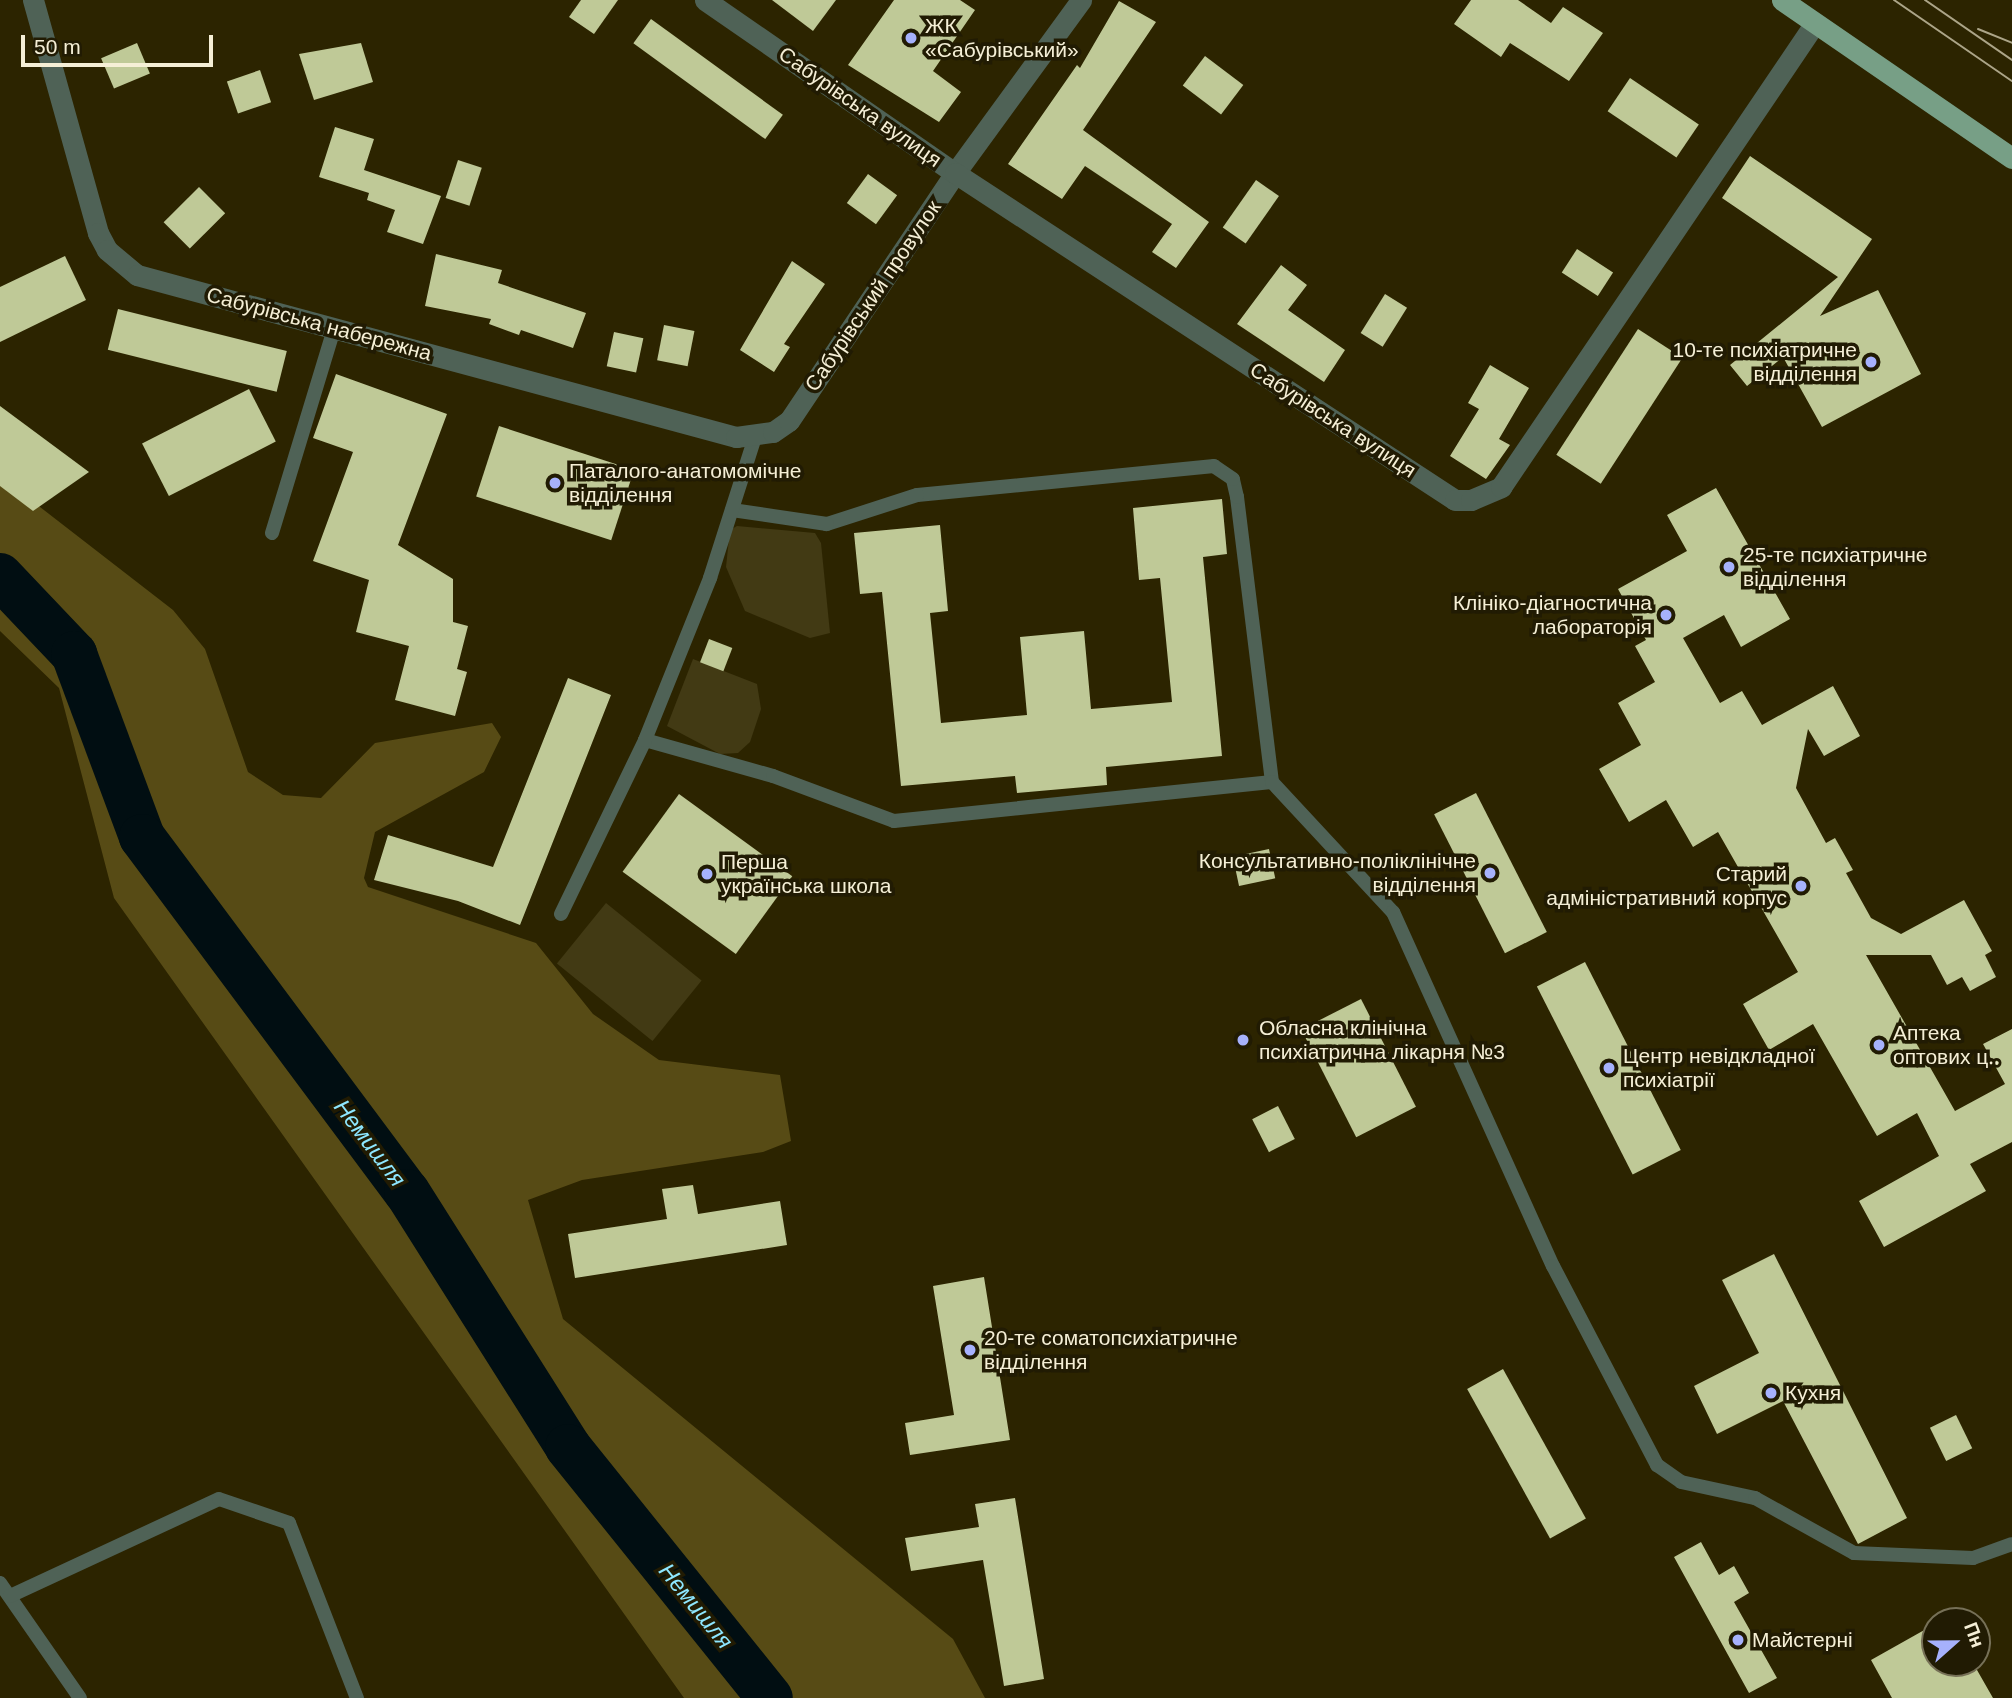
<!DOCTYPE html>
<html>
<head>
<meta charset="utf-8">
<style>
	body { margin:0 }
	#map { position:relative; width:2012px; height:1698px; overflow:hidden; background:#2c2400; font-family:Helvetica,sans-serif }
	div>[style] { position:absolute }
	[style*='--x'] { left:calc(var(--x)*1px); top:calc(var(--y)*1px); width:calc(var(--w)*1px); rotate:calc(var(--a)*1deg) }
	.green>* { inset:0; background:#423a14; transform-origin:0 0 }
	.forest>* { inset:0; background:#574b15 }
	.river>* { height:46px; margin:-23px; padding:0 23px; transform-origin:23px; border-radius:23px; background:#010e12 }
	.building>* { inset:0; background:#bfc997; transform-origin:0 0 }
	.lane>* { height:14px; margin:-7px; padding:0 7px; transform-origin:7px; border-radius:7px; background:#4f6256 }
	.street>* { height:21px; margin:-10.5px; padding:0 10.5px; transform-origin:10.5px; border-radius:10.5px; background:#4f6256 }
	.primary>* { height:21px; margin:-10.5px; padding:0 10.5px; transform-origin:10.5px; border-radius:10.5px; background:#779f86 }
	.tram>* { height:2px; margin:-1px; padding:0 1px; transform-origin:1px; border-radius:1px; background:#aca588 }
	.dots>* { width:19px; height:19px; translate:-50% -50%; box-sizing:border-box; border:4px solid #211b03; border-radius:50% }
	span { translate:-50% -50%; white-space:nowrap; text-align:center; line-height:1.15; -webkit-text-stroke:7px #211b03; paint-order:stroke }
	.poi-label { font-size:21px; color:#f5efd6 }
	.left { translate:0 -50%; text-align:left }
	.right { translate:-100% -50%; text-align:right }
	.street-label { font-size:21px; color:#f5efd6 }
	.water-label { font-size:23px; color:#8ee7ff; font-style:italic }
	.north { position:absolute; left:1921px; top:1607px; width:70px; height:70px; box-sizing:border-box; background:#211b03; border:2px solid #767057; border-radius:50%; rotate:69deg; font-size:19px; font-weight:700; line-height:28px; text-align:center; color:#f5efd6 }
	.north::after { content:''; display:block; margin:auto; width:24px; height:32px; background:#a6b1fc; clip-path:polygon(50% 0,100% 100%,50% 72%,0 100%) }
	.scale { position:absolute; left:21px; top:35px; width:192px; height:32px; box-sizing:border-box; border:4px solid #f5efd6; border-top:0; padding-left:9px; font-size:21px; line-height:24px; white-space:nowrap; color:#f5efd6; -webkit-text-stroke:5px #211b03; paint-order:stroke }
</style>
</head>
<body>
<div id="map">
	<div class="green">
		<i style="clip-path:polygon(737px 526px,815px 533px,821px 543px,830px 633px,810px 638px,745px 611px,726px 567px,730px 530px)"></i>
		<i style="clip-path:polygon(693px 659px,757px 684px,761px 709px,750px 742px,738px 753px,720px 754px,667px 726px)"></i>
		<i style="left:606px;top:903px;width:123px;height:78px;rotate:39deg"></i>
	</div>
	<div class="forest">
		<i style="clip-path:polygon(0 476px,173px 610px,205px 649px,248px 772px,283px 795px,321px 798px,375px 743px,492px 723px,501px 737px,484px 772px,375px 832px,364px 878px,368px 887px,536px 943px,593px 1014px,659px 1060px,780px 1075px,791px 1141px,763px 1152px,582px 1180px,528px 1200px,563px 1319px,953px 1639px,985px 1698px,684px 1698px,114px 898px,59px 688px,0 631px)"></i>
	</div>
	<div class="river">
		<i style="--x:0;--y:576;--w:108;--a:46.5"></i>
		<i style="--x:74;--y:654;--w:195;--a:69.6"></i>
		<i style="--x:142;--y:837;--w:443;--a:53.3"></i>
		<i style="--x:407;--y:1192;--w:302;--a:57.7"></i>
		<i style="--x:568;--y:1447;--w:322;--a:51.2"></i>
	</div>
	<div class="building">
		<i style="clip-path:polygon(581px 0,618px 0,594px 34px,569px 17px)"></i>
		<i style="clip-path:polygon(772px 0,836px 0,813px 31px)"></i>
		<i style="clip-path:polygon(894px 0,960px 0,975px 10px,933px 71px,961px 92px,939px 122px,848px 65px)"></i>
		<i style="clip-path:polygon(1471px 0,1518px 0,1551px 23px,1563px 7px,1603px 33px,1569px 81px,1510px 43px,1501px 57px,1454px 24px)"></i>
		<i style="clip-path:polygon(1119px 1px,1156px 22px,1083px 130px,1209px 222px,1176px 268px,1152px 252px,1172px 224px,1085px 166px,1062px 199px,1008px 164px,1077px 65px,1080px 68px)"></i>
		<i style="left:651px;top:19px;width:163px;height:30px;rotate:36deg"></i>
		<i style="left:137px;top:43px;width:33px;height:39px;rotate:67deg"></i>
		<i style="clip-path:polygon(361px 43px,373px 82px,314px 100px,299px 54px)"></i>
		<i style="left:1205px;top:56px;width:48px;height:37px;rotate:37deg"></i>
		<i style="left:260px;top:70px;width:34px;height:35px;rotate:71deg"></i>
		<i style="left:1630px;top:78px;width:83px;height:40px;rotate:34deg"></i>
		<i style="clip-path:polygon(335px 127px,374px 139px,364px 170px,441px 196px,423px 244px,387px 232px,395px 210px,367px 200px,369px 193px,319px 177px)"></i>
		<i style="clip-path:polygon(1750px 156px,1872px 239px,1820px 316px,1878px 290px,1921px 374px,1822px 427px,1783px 357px,1747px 386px,1730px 365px,1838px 277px,1722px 198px)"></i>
		<i style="left:458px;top:160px;width:25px;height:40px;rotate:18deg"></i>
		<i style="left:868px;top:174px;width:36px;height:36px;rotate:36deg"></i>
		<i style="left:1256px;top:180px;width:28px;height:58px;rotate:35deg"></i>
		<i style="left:199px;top:187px;width:37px;height:50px;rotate:45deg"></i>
		<i style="left:1577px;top:249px;width:43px;height:28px;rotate:33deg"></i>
		<i style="clip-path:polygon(436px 254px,502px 270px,498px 283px,586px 313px,573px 348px,521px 330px,519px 335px,489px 324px,491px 319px,425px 306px)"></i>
		<i style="clip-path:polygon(65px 256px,86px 300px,0 342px,0 287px)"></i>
		<i style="clip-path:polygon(792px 261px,825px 284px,784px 344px,790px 347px,774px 372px,740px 350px)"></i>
		<i style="clip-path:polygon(1281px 265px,1307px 285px,1288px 310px,1345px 350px,1324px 382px,1237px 324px)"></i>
		<i style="left:1385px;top:294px;width:26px;height:46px;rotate:32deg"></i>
		<i style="left:118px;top:309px;width:174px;height:42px;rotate:14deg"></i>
		<i style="left:664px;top:325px;width:31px;height:36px;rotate:11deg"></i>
		<i style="left:1638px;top:329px;width:53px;height:150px;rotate:33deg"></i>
		<i style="left:614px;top:332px;width:30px;height:35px;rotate:12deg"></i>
		<i style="clip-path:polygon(1490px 365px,1529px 388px,1499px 439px,1510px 445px,1486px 479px,1450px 456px,1479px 409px,1468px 403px)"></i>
		<i style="clip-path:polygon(336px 374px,447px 414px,398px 545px,453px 579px,453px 622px,468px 626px,457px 669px,467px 672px,455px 716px,395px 700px,409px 646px,356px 632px,369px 580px,313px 561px,353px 452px,313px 438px)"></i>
		<i style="left:249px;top:389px;width:59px;height:120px;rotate:63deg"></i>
		<i style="clip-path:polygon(0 406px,89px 472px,33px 511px,0 486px)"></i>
		<i style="left:499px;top:426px;width:142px;height:74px;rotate:18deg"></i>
		<i style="clip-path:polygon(1716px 488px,1790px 619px,1741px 647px,1724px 615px,1683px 638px,1720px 703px,1742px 691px,1762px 725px,1833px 686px,1860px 736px,1824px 756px,1808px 729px,1796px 788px,1826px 843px,1835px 838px,1853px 870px,1846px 873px,1871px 918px,1901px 934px,1964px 900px,1992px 951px,1985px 955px,1996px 977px,1970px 991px,1962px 977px,1947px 985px,1931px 955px,1866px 955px,1955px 1111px,2005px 1084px,1983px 1044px,2012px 1029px,2012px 1142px,1970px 1164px,1986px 1191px,1884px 1247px,1859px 1201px,1939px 1156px,1917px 1113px,1877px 1136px,1813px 1024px,1769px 1050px,1743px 1004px,1798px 972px,1718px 832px,1693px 847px,1666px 800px,1629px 822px,1599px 769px,1641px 745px,1618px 703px,1655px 682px,1635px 646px,1646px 640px,1618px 589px,1687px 551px,1667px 515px)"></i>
		<i style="clip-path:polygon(1222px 499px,1227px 554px,1203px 557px,1222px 756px,1106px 767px,1107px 785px,1017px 793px,1015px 776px,901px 786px,882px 592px,860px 594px,854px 533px,940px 525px,948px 611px,930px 613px,941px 723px,1027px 715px,1020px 637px,1084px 631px,1091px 709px,1172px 702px,1160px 578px,1139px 580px,1133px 508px)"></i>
		<i style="left:709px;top:639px;width:25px;height:25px;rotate:21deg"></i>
		<i style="clip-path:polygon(568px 678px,611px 695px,520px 925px,458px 901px,374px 880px,388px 835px,493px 867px)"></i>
		<i style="left:1476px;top:793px;width:156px;height:47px;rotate:63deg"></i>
		<i style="left:679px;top:794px;width:140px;height:96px;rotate:36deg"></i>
		<i style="left:1269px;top:849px;width:30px;height:37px;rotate:78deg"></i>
		<i style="left:1585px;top:962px;width:211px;height:54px;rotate:63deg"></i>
		<i style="left:1361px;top:999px;width:121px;height:67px;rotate:63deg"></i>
		<i style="left:1278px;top:1106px;width:37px;height:29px;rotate:63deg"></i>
		<i style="clip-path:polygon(693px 1185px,698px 1214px,780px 1201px,787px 1245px,575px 1278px,568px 1234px,667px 1219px,662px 1189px)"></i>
		<i style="clip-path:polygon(1774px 1254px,1907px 1518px,1858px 1544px,1783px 1401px,1717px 1434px,1694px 1386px,1759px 1353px,1722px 1280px)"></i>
		<i style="clip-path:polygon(984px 1277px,1010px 1440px,910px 1455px,905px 1423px,954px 1415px,933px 1286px)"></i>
		<i style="left:1503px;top:1369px;width:171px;height:41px;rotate:61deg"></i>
		<i style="left:1956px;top:1415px;width:37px;height:29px;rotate:64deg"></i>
		<i style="clip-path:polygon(1015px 1498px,1044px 1679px,1004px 1686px,983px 1560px,911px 1571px,905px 1538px,979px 1527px,975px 1504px)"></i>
		<i style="clip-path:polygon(1701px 1542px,1719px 1575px,1734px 1566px,1749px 1593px,1734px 1602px,1777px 1678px,1749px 1693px,1674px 1557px)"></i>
		<i style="clip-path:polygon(1935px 1624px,1935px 1663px,1973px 1663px,1993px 1698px,1892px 1698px,1871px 1660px)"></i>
	</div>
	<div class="lane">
		<i style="--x:272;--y:533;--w:213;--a:-73.1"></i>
		<i style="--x:645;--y:740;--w:133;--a:15.7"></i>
		<i style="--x:773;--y:776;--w:129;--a:20.4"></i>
		<i style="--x:894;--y:821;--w:380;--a:-5.9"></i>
		<i style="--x:1272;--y:782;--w:287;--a:-97"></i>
		<i style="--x:1237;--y:497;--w:18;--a:-103"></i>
		<i style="--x:1233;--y:479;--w:23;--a:-146"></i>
		<i style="--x:1214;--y:466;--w:298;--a:174.4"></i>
		<i style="--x:917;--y:495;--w:95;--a:162.1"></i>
		<i style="--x:827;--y:524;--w:96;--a:-171.6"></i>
		<i style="--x:1272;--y:782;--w:178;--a:47.1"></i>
		<i style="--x:1393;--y:912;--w:388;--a:65.7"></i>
		<i style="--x:1553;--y:1266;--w:225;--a:62.4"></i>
		<i style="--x:1657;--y:1465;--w:29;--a:35"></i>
		<i style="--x:1681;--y:1482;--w:76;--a:12.2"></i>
		<i style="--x:1755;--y:1498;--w:113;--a:29.1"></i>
		<i style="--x:1854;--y:1553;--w:119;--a:2.4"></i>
		<i style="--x:1973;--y:1558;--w:41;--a:-19.7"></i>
		<i style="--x:561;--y:914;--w:193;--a:-64.2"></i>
		<i style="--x:645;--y:740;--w:175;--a:-68.1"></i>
		<i style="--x:710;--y:578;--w:148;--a:-72.3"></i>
		<i style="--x:0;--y:1583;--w:140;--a:55.2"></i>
		<i style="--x:10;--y:1596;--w:230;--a:-24.9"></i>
		<i style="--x:219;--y:1499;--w:74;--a:18.9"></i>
		<i style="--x:289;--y:1523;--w:188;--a:68.8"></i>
	</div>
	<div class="street">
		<i style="--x:33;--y:0;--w:242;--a:74.4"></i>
		<i style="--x:98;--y:233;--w:19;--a:62"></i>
		<i style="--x:107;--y:250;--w:39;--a:40"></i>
		<i style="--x:137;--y:275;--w:621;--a:15.13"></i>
		<i style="--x:736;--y:437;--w:37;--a:-8"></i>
		<i style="--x:773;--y:432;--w:19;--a:-35"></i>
		<i style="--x:789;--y:421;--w:298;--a:-56.2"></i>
		<i style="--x:955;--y:173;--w:214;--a:-53.9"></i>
		<i style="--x:705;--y:0;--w:304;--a:34.7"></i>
		<i style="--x:955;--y:173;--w:597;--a:33.18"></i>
		<i style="--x:1455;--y:500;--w:16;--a:0"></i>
		<i style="--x:1471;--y:500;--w:33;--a:-23"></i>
		<i style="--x:1501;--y:487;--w:560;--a:-55.91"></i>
	</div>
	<div class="primary">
		<i style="--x:1782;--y:0;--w:279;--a:34.5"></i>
	</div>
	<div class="tram">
		<i style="--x:1894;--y:0;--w:143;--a:34.5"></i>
		<i style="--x:1925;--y:0;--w:106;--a:34.6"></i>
		<i style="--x:1978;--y:29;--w:37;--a:22"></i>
	</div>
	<div class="dots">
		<i style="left:911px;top:38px;background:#a6b1fc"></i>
		<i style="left:1871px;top:362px;background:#a6b1fc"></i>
		<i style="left:555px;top:483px;background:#a6b1fc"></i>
		<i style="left:1729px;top:567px;background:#a6b1fc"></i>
		<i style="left:1666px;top:615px;background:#a6b1fc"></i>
		<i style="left:1490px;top:873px;background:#a6b1fc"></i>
		<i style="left:707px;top:874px;background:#a6b1fc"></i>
		<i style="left:1801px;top:886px;background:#a6b1fc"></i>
		<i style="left:1243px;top:1040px;background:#a6b1fc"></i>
		<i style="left:1879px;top:1045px;background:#a6b1fc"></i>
		<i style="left:1609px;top:1068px;background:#a6b1fc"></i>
		<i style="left:970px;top:1350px;background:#a6b1fc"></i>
		<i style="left:1771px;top:1393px;background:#a6b1fc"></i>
		<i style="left:1738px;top:1640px;background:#a6b1fc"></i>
	</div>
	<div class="poi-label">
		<span class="left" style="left:925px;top:38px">ЖК<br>«Сабурівський»</span>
		<span class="right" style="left:1857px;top:362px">10-те психіатричне<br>відділення</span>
		<span class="left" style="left:569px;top:483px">Паталого-анатомомічне<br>відділення</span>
		<span class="left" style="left:1743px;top:567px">25-те психіатричне<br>відділення</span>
		<span class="right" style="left:1652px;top:615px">Клініко-діагностична<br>лабораторія</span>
		<span class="right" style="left:1476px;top:873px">Консультативно-поліклінічне<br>відділення</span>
		<span class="left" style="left:721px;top:874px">Перша<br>українська школа</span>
		<span class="right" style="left:1787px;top:886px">Старий<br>адміністративний корпус</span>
		<span class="left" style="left:1259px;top:1040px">Обласна клінічна<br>психіатрична лікарня №3</span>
		<span class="left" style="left:1893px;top:1045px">Аптека<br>оптових ц‥</span>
		<span class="left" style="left:1623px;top:1068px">Центр невідкладної<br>психіатрії</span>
		<span class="left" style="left:984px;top:1350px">20-те соматопсихіатричне<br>відділення</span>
		<span class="left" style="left:1785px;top:1393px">Кухня</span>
		<span class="left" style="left:1752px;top:1640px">Майстерні</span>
	</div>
	<div class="street-label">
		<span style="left:860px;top:107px;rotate:35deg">Сабурівська вулиця</span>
		<span style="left:873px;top:296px;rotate:-56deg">Сабурівський провулок</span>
		<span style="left:319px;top:324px;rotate:15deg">Сабурівська набережна</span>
		<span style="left:1333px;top:420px;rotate:33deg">Сабурівська вулиця</span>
	</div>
	<div class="water-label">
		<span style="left:370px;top:1143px;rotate:53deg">Немишля</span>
		<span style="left:696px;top:1606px;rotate:51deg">Немишля</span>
	</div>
	<div class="north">Пн</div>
	<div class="scale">50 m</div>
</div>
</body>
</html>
